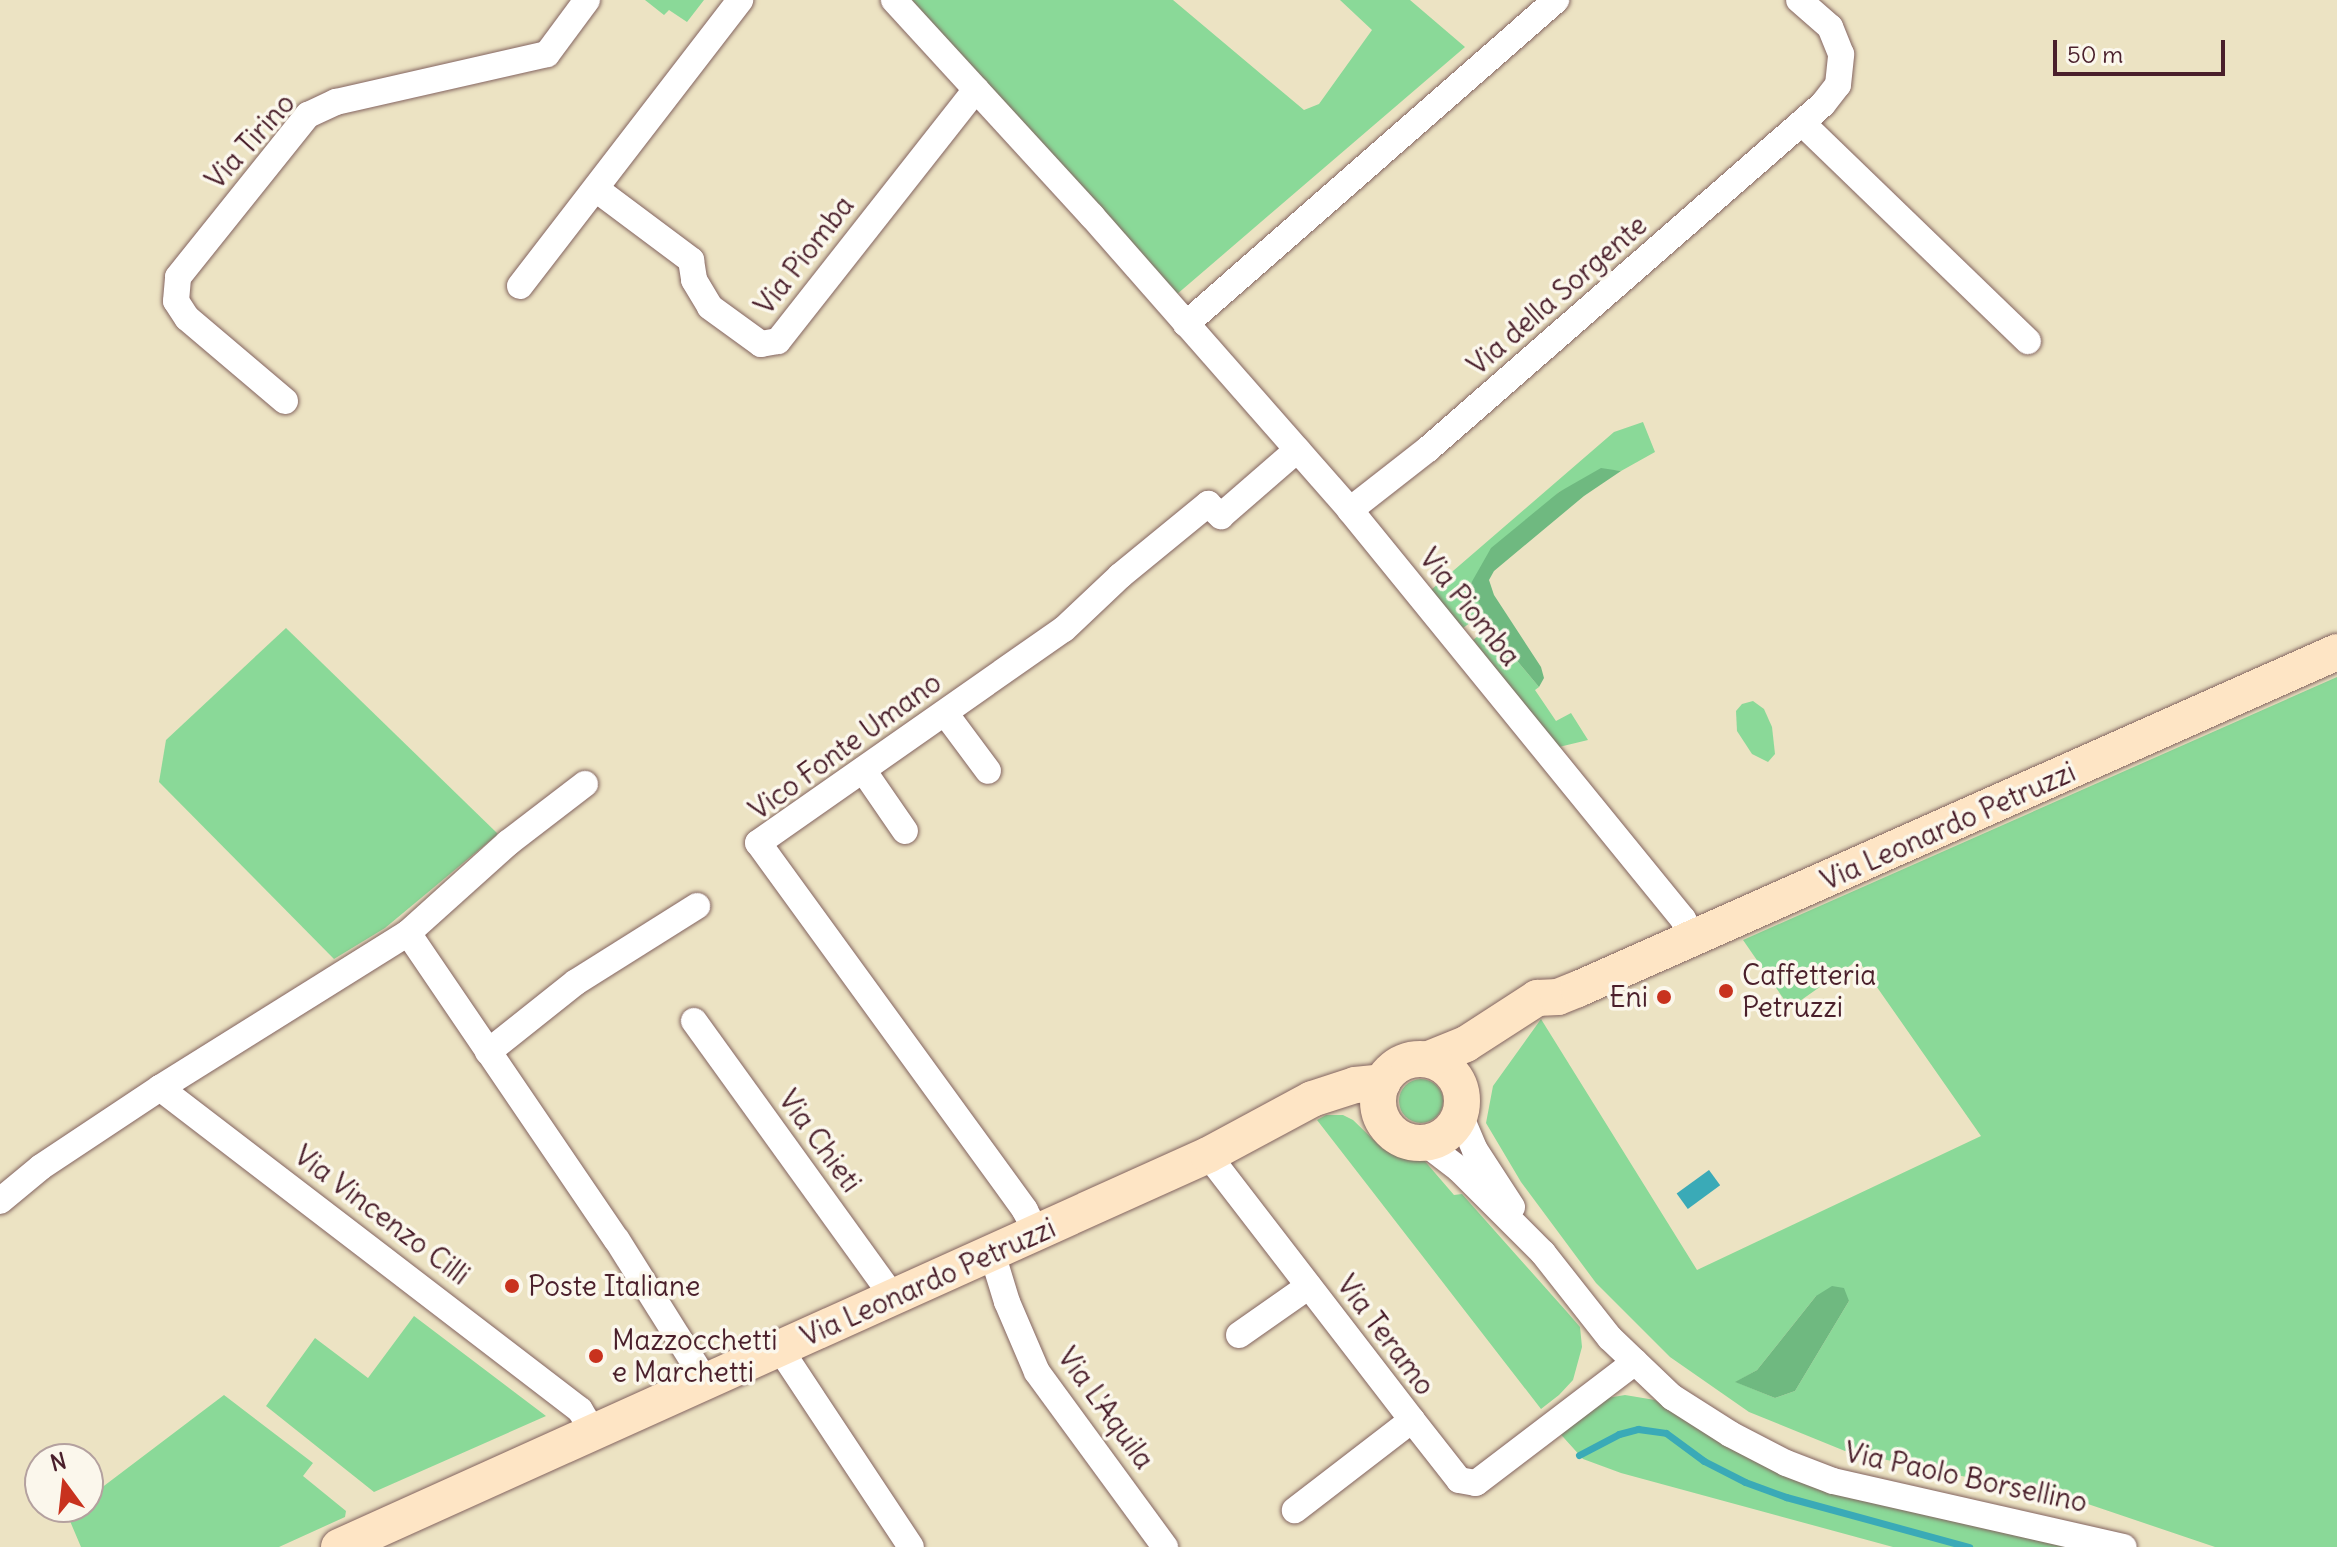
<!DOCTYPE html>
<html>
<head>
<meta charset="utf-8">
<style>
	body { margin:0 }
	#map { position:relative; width:2337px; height:1547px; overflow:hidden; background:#ece3c3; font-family:Delius,sans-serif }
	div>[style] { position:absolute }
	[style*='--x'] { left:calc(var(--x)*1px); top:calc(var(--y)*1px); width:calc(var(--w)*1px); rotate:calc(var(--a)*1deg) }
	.green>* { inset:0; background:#8ad998 }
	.round { border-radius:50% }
	.forest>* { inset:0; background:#6fb980 }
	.water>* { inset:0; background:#3aaab7; transform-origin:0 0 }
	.stream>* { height:7px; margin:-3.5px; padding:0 3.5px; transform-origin:3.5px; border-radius:3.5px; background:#3aaab7 }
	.roads { filter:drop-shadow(0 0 2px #836460) drop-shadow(0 0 2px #836460) }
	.minor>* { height:26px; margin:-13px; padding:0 13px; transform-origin:13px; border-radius:13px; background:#fff }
	.secondary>* { height:36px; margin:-18px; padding:0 18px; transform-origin:18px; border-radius:18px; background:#fee5c5 }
	.secondary>.ring { margin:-18px; padding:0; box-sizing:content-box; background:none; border:36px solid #fee5c5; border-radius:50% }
	.dots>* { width:22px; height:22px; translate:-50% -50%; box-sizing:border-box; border:4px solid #fbf7ec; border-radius:50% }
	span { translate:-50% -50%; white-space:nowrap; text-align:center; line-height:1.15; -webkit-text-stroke:7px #fbf7ec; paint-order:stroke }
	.street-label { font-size:28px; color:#4a1f2b }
	.poi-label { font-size:28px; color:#4a1f2b }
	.left { translate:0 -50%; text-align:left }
	.right { translate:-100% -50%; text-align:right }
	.north { position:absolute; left:24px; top:1443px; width:80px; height:80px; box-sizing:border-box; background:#fbf7ec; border:2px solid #b4a19f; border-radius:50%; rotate:345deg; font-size:22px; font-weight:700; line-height:32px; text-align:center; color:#4a1f2b }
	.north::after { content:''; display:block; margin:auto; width:28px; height:36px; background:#c8321e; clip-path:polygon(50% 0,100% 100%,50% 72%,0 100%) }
	.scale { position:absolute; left:2053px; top:40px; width:172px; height:36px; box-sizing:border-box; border:4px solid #4a1f2b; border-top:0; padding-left:10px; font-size:24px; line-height:28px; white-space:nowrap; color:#4a1f2b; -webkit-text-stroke:6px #fbf7ec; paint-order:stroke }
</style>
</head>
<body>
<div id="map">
	<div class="green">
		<i style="clip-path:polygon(645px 0,704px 0,687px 22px,669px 10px,664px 15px)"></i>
		<i style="clip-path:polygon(912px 0,1173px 0,1304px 110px,1319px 104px,1372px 30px,1340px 0,1410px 0,1465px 47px,1176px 295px)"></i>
		<i style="clip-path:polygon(1643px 422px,1655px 452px,1621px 471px,1609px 470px,1559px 492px,1470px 584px,1494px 633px,1539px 687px,1535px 690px,1556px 721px,1571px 713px,1588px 740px,1559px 747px,1473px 640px,1483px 632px,1474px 620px,1463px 628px,1431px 590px,1614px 432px)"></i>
		<i style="clip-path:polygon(286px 628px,498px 834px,385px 928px,334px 959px,159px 782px,166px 740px)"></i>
		<i style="clip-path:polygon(evenodd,2337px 677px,2337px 1547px,2215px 1547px,2079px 1501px,1845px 1451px,1749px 1412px,1670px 1357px,1596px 1283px,1521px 1182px,1486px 1123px,1493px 1086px,1541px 1019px,1697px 1270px,1981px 1136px,1858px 960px,1790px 1008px,1743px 940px,2337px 677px,1816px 1296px,1849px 1301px,1795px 1391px,1775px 1398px,1736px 1382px,1757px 1370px,1816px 1296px)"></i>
		<i style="clip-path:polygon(1753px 701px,1764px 709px,1772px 727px,1775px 754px,1768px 762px,1752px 754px,1737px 731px,1736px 711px,1742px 704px)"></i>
		<i class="round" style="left:1399px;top:1079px;width:44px;height:44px"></i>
		<i style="clip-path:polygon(1326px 1115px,1343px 1115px,1353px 1120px,1383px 1149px,1394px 1154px,1423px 1159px,1454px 1195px,1462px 1194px,1567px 1312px,1580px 1327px,1582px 1347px,1573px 1380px,1559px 1395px,1541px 1409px,1317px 1120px)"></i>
		<i style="clip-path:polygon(414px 1316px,546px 1416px,374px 1492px,266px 1406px,315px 1338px,368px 1378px)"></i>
		<i style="clip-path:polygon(224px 1395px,313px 1463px,303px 1476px,346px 1511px,345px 1517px,279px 1547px,81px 1547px,67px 1514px,76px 1507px,88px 1507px,88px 1498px)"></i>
		<i style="clip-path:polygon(1625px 1395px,1655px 1400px,1739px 1453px,2087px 1547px,1893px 1547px,1621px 1473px,1583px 1459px,1555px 1428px,1601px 1399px)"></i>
	</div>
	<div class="forest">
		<i style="clip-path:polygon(1601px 468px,1621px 471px,1584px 496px,1494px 571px,1489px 580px,1494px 595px,1541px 667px,1544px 678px,1539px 687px,1494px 633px,1470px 585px,1491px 548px,1559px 492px)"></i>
		<i style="clip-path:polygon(1832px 1286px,1844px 1288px,1849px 1301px,1795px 1391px,1775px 1398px,1735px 1382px,1757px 1370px,1816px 1296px)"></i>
	</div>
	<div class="water">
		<i style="left:1709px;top:1170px;width:19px;height:40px;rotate:54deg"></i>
	</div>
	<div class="stream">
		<i style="--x:1579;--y:1455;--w:45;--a:-27.7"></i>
		<i style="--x:1619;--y:1434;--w:20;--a:-15"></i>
		<i style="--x:1638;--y:1429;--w:28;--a:8"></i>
		<i style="--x:1666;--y:1433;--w:47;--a:36.4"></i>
		<i style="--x:1704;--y:1461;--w:46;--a:27.1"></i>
		<i style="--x:1745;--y:1482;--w:44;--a:20.1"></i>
		<i style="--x:1786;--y:1497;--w:190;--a:15.3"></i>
	</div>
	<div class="roads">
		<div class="minor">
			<i style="--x:894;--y:0;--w:293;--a:47.5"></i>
			<i style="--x:1092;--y:216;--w:391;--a:48.7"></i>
			<i style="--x:1350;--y:510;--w:527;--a:50.85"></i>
			<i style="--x:1683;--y:919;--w:23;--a:61"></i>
			<i style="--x:1802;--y:123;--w:314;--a:44"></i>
			<i style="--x:596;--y:189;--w:119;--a:36.8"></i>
			<i style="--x:691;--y:260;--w:20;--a:81"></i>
			<i style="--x:694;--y:280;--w:31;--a:59"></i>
			<i style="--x:710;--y:307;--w:63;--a:36"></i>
			<i style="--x:761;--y:344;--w:17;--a:-10"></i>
			<i style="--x:778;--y:341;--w:320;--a:-51.8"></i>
			<i style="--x:520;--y:286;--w:361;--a:-52.4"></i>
			<i style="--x:1186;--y:324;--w:492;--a:-41.2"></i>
			<i style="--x:285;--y:401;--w:128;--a:-139.7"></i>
			<i style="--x:187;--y:318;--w:20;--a:-123"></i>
			<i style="--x:176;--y:301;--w:24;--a:-85"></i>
			<i style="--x:178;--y:277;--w:208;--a:-51.3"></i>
			<i style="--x:308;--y:115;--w:31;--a:-25"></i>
			<i style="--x:336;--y:102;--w:216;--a:-12.8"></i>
			<i style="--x:547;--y:54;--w:67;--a:-53.5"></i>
			<i style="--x:1350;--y:510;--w:99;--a:-38"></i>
			<i style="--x:1428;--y:449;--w:524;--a:-41.13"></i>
			<i style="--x:1823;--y:104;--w:24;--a:-52"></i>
			<i style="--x:1838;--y:85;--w:31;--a:-84"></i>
			<i style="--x:1841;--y:54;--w:29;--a:-112"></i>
			<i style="--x:1830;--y:27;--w:41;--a:-138.9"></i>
			<i style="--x:945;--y:713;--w:72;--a:53.4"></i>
			<i style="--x:863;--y:770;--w:74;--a:55.5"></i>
			<i style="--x:408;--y:933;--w:371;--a:55.8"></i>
			<i style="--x:617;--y:1240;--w:168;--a:57.9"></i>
			<i style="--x:694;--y:1021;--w:342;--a:54.2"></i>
			<i style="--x:488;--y:1052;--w:112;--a:-38.5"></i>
			<i style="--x:576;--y:982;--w:143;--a:-32.1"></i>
			<i style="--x:160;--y:1088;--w:529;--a:37.48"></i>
			<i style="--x:580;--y:1410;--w:26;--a:59"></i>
			<i style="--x:1460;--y:1115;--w:38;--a:67"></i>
			<i style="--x:1475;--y:1150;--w:68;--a:57"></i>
			<i style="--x:1425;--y:1143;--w:43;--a:37.4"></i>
			<i style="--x:1459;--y:1169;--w:119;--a:45"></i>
			<i style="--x:1543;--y:1253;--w:108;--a:51.8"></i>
			<i style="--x:1610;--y:1338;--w:86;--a:43.6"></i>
			<i style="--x:1672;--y:1397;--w:69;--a:32.5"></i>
			<i style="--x:1730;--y:1434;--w:63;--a:27.4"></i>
			<i style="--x:1786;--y:1463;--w:50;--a:21"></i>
			<i style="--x:1833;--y:1481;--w:298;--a:12.8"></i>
			<i style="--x:1208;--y:1155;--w:334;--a:52.4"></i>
			<i style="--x:1412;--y:1420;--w:148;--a:142.4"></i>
			<i style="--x:0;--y:1201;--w:53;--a:-39.7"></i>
			<i style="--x:41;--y:1167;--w:143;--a:-33.6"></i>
			<i style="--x:160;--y:1088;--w:292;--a:-32"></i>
			<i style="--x:408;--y:933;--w:135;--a:-42"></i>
			<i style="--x:508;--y:843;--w:97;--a:-37.5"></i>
			<i style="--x:1037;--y:1233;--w:26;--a:-118"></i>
			<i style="--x:1025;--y:1210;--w:454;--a:-126"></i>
			<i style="--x:758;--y:843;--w:373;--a:-35"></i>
			<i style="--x:1064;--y:629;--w:77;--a:-43.4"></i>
			<i style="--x:1120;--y:576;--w:114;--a:-39.3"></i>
			<i style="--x:1208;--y:504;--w:18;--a:43"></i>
			<i style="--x:1221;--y:516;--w:101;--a:-41"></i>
			<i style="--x:992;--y:1253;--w:51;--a:73"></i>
			<i style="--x:1007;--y:1302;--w:76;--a:66.8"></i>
			<i style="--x:1037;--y:1372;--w:217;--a:53.8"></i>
			<i style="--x:1239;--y:1335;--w:85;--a:-35"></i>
			<i style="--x:780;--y:1349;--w:237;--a:56.5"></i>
			<i style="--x:1412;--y:1420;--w:76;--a:51.9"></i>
			<i style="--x:1459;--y:1480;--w:17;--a:10"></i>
			<i style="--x:1476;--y:1483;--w:200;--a:-37.3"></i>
		</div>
		<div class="secondary">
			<i class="ring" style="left:1378px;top:1059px;width:48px;height:48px"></i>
			<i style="--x:1429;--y:1059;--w:40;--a:-22"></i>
			<i style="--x:1466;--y:1044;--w:85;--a:-32.9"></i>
			<i style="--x:1537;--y:998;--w:21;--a:-3"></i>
			<i style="--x:1558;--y:997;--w:22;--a:-22"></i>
			<i style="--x:1578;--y:989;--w:830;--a:-23.94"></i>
			<i style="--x:339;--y:1547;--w:953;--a:-24.28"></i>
			<i style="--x:1208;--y:1155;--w:118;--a:-28.3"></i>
			<i style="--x:1312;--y:1099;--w:45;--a:-18"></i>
			<i style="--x:1355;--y:1085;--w:28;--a:-6"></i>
		</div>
	</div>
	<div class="dots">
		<i style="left:1726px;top:991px;background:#c8321e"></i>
		<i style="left:1664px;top:997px;background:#c8321e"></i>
		<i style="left:512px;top:1286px;background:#c8321e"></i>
		<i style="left:596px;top:1356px;background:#c8321e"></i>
	</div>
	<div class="street-label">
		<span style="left:250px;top:141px;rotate:-48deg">Via Tirino</span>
		<span style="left:804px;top:255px;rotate:-52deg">Via Piomba</span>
		<span style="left:1557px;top:295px;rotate:-41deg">Via della Sorgente</span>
		<span style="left:1470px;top:607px;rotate:51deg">Via Piomba</span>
		<span style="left:845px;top:746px;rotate:-36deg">Vico Fonte Umano</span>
		<span style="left:1948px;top:826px;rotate:-24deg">Via Leonardo Petruzzi</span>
		<span style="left:820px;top:1141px;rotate:54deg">Via Chieti</span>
		<span style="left:382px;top:1215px;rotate:37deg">Via Vincenzo Cilli</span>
		<span style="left:928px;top:1282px;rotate:-24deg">Via Leonardo Petruzzi</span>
		<span style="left:1386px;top:1335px;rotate:53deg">Via Teramo</span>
		<span style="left:1106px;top:1408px;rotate:54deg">Via L'Aquila</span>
		<span style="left:1966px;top:1477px;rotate:12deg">Via Paolo Borsellino</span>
	</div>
	<div class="poi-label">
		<span class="left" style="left:1742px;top:991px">Caffetteria<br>Petruzzi</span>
		<span class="right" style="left:1648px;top:997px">Eni</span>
		<span class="left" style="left:528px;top:1286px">Poste Italiane</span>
		<span class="left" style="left:612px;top:1356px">Mazzocchetti<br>e Marchetti</span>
	</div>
	<div class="north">N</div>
	<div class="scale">50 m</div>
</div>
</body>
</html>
